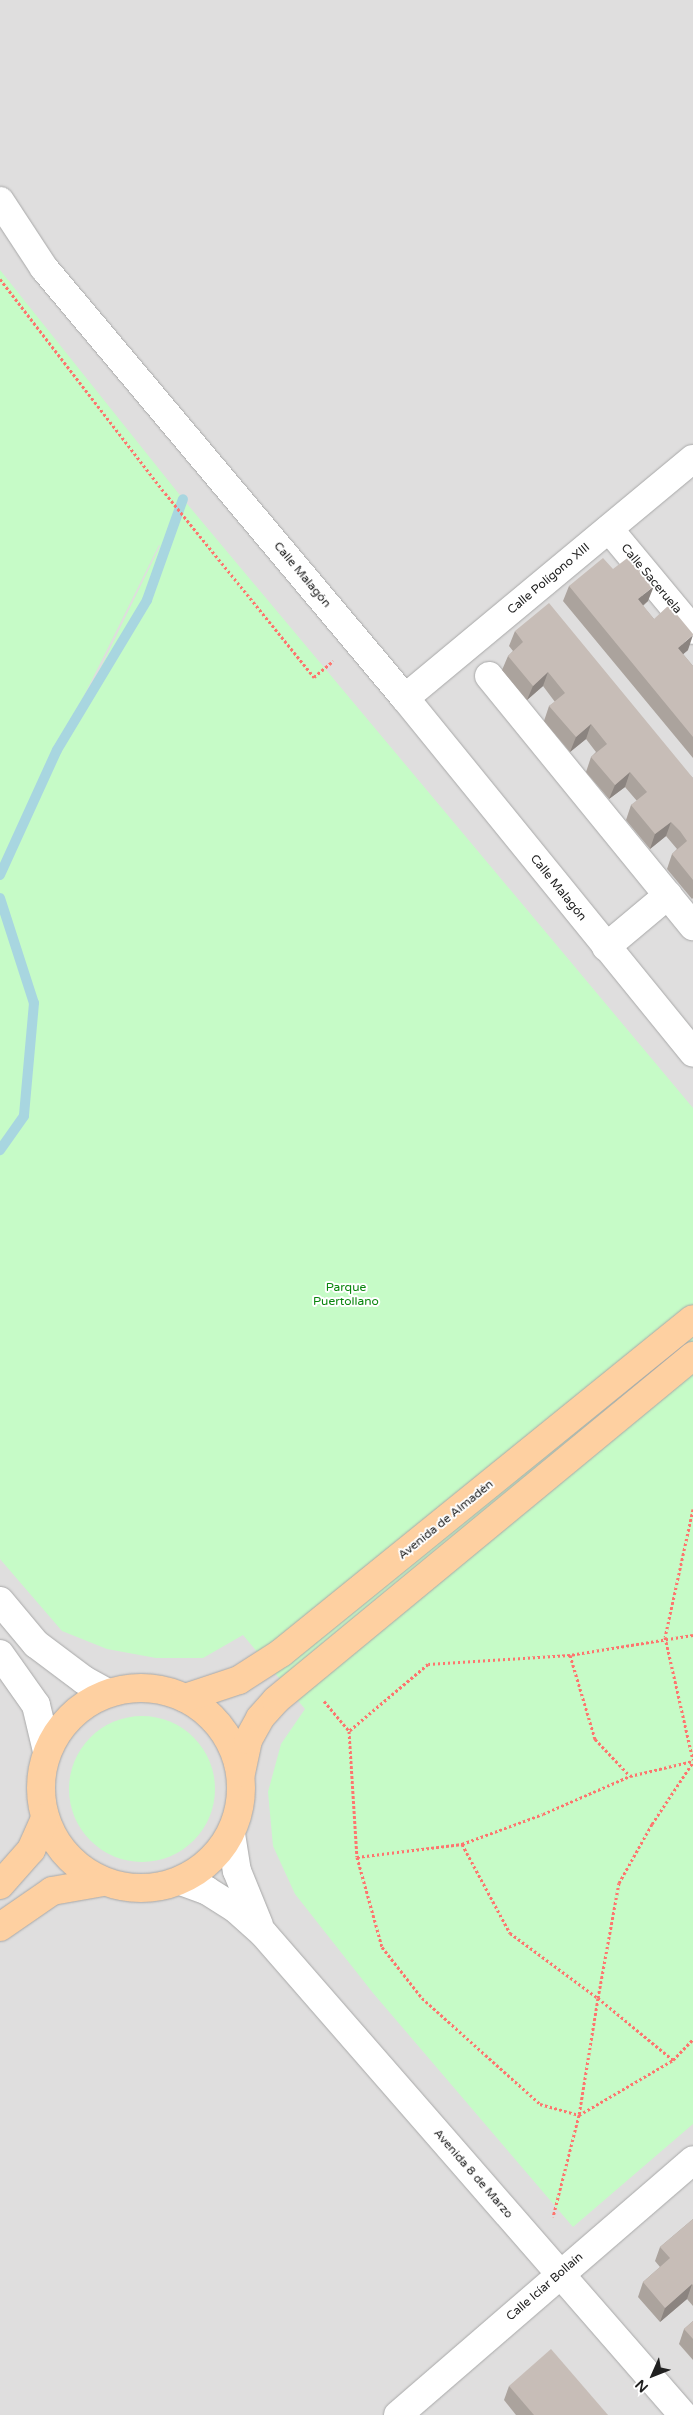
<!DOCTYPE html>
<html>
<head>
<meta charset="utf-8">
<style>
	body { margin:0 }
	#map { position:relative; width:693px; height:2415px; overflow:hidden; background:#f2eee8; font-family:"Varela Round",sans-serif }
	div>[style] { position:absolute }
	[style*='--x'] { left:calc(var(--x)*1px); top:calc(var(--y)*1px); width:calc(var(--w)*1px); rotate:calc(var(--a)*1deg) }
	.residential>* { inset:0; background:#dfdede; transform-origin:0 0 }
	.park>* { inset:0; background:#c6fbc7 }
	.round { border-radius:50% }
	.stream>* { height:10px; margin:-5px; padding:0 5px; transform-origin:5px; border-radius:5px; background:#a8d6e0 }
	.path>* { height:3px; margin-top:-1.5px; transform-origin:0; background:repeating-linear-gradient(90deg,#fd756e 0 2.5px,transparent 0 5px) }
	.roads { filter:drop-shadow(0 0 1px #a8a8a8) drop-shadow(0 0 1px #a8a8a8) }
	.minor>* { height:28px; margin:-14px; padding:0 14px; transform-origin:14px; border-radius:14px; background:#fff }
	.primary>* { height:28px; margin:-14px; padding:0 14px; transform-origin:14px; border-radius:14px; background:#fed0a1 }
	.primary>.ring { margin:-14px; padding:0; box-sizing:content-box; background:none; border:28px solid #fed0a1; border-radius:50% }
	.wall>* { inset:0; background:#aba39d }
	.shaded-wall>* { inset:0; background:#8b8480 }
	.building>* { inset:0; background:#c7bdb7 }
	span { translate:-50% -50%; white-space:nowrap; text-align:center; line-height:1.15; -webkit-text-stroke:4px #fff; paint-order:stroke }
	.street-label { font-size:12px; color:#212121 }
	.park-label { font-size:12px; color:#09850d }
	.north { position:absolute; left:628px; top:2350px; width:50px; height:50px; -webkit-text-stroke:4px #fff; paint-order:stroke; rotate:226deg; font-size:14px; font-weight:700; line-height:20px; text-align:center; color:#212121 }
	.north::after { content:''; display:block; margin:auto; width:18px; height:22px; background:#212121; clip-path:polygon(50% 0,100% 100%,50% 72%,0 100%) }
</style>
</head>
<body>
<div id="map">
	<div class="residential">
		<i style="left:0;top:0;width:693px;height:2415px"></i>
	</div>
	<div class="park">
		<i style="clip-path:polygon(evenodd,0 270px,183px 499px,693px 1108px,693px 2124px,573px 2227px,373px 1993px,295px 1894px,273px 1846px,268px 1792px,281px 1744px,305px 1709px,243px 1635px,203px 1658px,156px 1658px,107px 1649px,62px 1631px,0 1559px,0 270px,159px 545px,160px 546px,7px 860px,57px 750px,159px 545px)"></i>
		<i class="round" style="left:69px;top:1716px;width:146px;height:146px"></i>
	</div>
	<div class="stream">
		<i style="--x:0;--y:875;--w:137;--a:-65.5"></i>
		<i style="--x:57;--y:750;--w:175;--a:-59"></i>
		<i style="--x:147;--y:600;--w:107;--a:-70.4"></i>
		<i style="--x:0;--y:898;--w:110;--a:72.1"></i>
		<i style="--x:34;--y:1003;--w:113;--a:95.1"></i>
		<i style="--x:24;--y:1116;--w:42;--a:125.2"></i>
	</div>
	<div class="path">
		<i style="--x:0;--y:279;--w:270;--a:52.4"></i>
		<i style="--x:165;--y:493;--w:237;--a:51"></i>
		<i style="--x:314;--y:677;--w:25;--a:-40"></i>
		<i style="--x:693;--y:1509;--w:131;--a:102.3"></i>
		<i style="--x:665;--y:1637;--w:126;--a:77.2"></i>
		<i style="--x:693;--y:1635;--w:125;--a:170.8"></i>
		<i style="--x:570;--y:1655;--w:142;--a:176.4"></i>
		<i style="--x:428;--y:1664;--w:104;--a:139.7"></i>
		<i style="--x:349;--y:1731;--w:126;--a:86.4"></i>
		<i style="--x:357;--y:1857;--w:93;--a:74.5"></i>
		<i style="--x:382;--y:1947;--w:65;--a:51.9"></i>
		<i style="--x:422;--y:1998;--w:159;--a:41.9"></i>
		<i style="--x:540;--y:2104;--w:41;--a:15.8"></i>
		<i style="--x:579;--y:2115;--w:109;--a:-30.3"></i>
		<i style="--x:673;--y:2060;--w:29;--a:-46"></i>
		<i style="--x:570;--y:1655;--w:88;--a:73.4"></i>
		<i style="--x:595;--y:1739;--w:51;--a:46.6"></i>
		<i style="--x:630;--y:1776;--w:65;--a:-13.4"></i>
		<i style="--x:324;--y:1701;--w:39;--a:50"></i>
		<i style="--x:462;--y:1844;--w:101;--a:61.7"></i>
		<i style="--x:510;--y:1933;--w:109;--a:36.5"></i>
		<i style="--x:598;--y:1998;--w:119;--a:99.2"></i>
		<i style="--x:579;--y:2115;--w:105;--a:104.3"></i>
		<i style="--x:357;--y:1857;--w:106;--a:-7.1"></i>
		<i style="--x:462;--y:1844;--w:86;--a:-20.3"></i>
		<i style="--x:543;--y:1814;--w:95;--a:-23.6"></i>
		<i style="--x:673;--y:2060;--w:97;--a:-140.4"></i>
		<i style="--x:598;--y:1998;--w:117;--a:-79.7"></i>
		<i style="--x:619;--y:1883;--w:68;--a:-60.8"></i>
		<i style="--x:652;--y:1824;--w:74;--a:-56.5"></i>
	</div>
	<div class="roads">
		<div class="minor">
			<i style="--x:0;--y:201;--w:80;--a:56.7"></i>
			<i style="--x:44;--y:268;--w:561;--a:49.99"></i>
			<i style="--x:405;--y:698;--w:457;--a:50.9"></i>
			<i style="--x:609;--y:529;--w:131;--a:50.3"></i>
			<i style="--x:489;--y:676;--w:323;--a:50.8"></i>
			<i style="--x:405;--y:698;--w:374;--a:-39.7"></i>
			<i style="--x:606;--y:947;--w:81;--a:-40"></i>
			<i style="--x:0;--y:1601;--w:56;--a:50.1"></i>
			<i style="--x:36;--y:1644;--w:60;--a:36.9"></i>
			<i style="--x:84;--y:1680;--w:26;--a:29"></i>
			<i style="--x:0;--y:1654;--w:62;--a:54.8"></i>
			<i style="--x:36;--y:1705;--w:47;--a:76.6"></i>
			<i style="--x:231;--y:1834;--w:37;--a:81"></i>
			<i style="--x:237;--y:1871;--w:58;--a:67.8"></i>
			<i style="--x:181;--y:1881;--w:27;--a:20"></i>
			<i style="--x:206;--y:1890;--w:34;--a:32"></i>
			<i style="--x:235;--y:1908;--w:38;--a:42"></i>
			<i style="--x:263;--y:1933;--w:639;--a:48.93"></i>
			<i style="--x:398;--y:2415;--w:390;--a:-40.8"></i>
		</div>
		<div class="primary">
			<i class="ring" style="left:41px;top:1688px;width:172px;height:172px"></i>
			<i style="--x:185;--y:1698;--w:57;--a:-18.4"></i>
			<i style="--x:239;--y:1680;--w:50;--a:-32.7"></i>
			<i style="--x:281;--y:1653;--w:530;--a:-39.03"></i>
			<i style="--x:241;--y:1773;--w:34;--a:-78"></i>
			<i style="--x:248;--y:1740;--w:25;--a:-61"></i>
			<i style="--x:260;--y:1718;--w:24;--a:-48"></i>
			<i style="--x:276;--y:1700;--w:541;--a:-39.52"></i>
			<i style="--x:0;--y:1885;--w:47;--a:-48.5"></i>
			<i style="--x:31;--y:1850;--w:35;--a:-66"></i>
			<i style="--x:0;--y:1927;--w:63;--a:-34.7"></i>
			<i style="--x:52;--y:1891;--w:52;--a:-10"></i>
		</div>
	</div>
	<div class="wall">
		<i style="clip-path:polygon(613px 569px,648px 601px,643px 606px,654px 619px,688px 650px,683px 654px,693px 666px,693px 758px,563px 601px,569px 586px)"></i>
		<i style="clip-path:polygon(515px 631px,693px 778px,693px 898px,692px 899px,667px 869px,672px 854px,677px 849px,666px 836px,650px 849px,626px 820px,631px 805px,637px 801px,625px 787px,609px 799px,586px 772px,591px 757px,596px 752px,586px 739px,570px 752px,544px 721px,549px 706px,555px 702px,543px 686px,527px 700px,502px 670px,508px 656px,513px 651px,509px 646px)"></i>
		<i style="clip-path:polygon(693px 2219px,693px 2306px,687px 2299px,660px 2322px,638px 2297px,643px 2282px,660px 2267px,655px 2261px,660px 2247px)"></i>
		<i style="clip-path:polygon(693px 2321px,693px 2360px,679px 2344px,684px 2329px)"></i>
		<i style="clip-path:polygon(509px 2386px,608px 2415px,516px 2415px,504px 2400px)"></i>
	</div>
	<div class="shaded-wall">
		<i style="clip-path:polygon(654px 586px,648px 601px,632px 614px,638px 599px)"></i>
		<i style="clip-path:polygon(693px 635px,688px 650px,673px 663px,678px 648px)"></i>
		<i style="clip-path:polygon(548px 672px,543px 686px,527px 700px,533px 686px)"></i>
		<i style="clip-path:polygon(591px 724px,586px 739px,570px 752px,576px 737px)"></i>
		<i style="clip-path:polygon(630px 772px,625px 787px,609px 799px,615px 785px)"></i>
		<i style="clip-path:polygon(671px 822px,666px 836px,650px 849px,655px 834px)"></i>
		<i style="clip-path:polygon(692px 2284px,687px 2299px,660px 2322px,665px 2308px)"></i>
	</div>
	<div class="building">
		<i style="clip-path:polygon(630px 556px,654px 586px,638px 599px,654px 619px,669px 605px,693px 634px,693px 635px,678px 648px,693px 666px,693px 737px,569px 586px,603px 558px,613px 569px)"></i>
		<i style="clip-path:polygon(549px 603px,693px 778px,693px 880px,672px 854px,687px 841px,680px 831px,671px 822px,655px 834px,631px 805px,647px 792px,630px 772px,615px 785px,591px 757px,607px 744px,591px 724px,576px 737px,549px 706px,565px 693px,548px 672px,533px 686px,508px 656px,523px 642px,515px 631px)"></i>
		<i style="clip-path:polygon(693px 2219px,693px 2285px,692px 2284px,665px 2308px,643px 2282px,670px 2258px,660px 2247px)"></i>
		<i style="clip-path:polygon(693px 2321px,693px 2339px,684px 2329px)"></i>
		<i style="clip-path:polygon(551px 2349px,608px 2415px,534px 2415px,509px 2386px)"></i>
	</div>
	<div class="street-label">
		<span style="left:302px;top:575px;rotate:50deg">Calle Malagón</span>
		<span style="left:549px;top:579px;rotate:-40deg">Calle Polígono XIII</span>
		<span style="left:651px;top:579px;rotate:50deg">Calle Saceruela</span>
		<span style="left:558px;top:888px;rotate:51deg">Calle Malagón</span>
		<span style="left:446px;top:1520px;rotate:-39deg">Avenida de Almadén</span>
		<span style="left:473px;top:2174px;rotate:49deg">Avenida 8 de Marzo</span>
		<span style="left:545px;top:2287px;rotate:-41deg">Calle Icíar Bollaín</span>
	</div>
	<div class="park-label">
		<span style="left:346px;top:1295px">Parque<br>Puertollano</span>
	</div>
	<div class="north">N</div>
</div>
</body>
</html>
